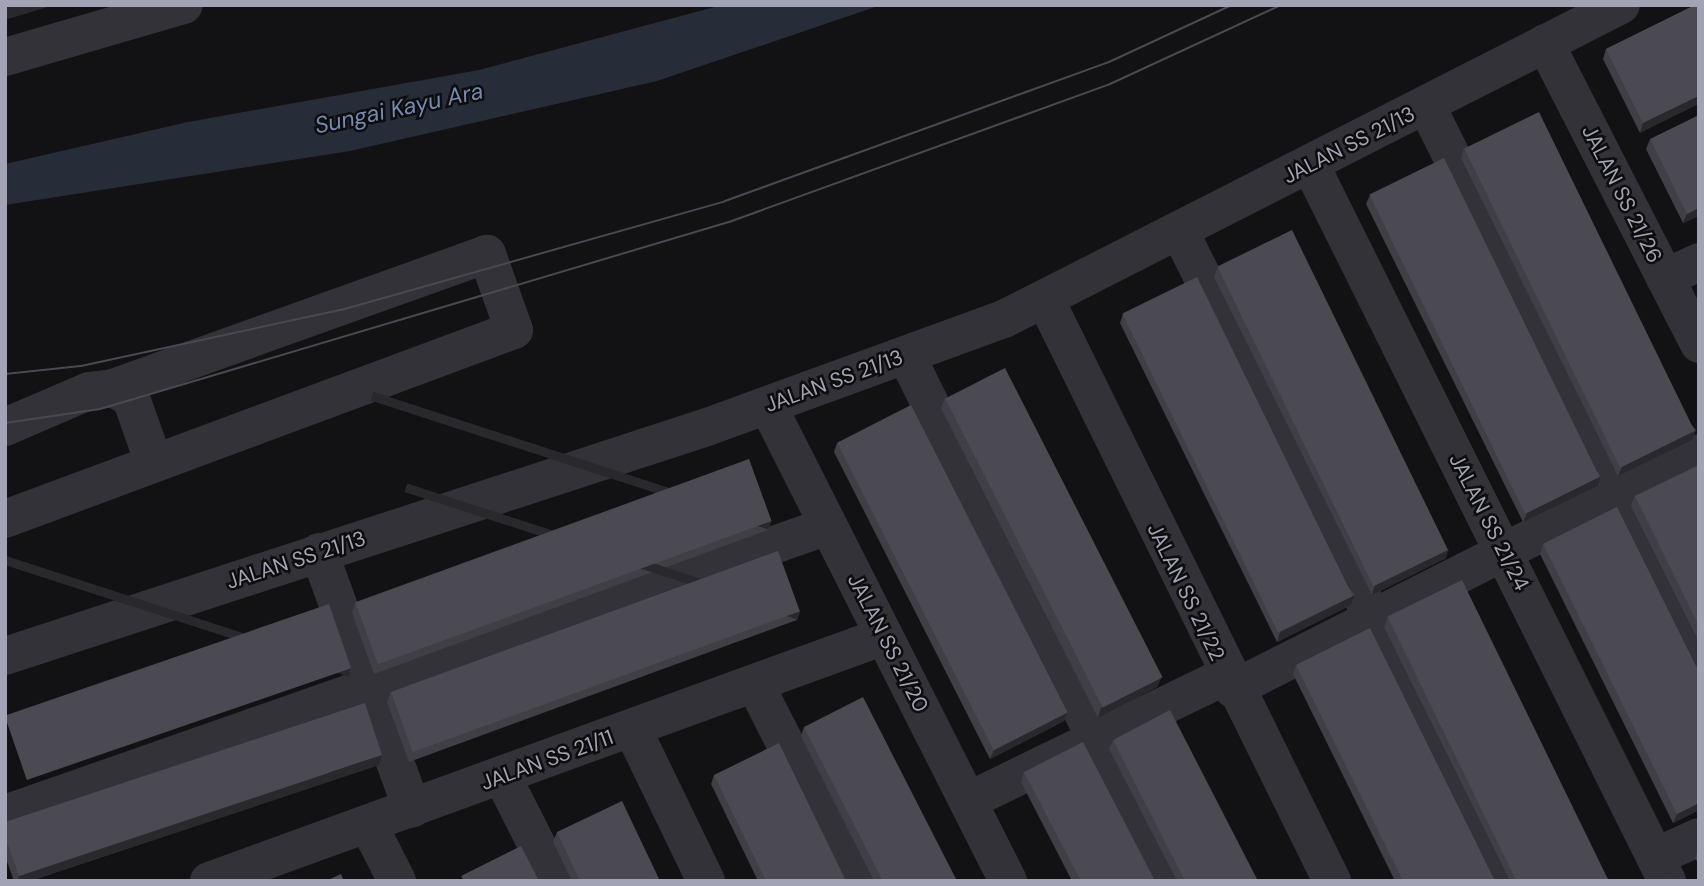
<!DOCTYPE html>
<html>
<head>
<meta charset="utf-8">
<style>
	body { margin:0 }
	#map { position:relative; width:1704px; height:886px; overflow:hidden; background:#121113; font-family:"DM Sans",sans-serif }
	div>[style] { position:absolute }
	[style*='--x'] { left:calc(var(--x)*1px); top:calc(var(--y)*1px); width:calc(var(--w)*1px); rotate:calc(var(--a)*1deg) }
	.water>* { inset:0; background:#272d38 }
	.minor>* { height:38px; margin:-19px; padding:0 19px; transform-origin:19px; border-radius:19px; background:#333238 }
	.tram>* { height:2px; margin:-1px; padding:0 1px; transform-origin:1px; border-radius:1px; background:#494952 }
	.wall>* { inset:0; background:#403f46 }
	.shaded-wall>* { inset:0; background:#29282d; transform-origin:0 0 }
	.building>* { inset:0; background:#4b4a52; transform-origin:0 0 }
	span { translate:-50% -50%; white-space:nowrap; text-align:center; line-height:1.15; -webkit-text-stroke:5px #0d0d0e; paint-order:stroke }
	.street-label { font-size:21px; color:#a2a3b5 }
	.water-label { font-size:23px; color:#7689b3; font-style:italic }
	.frame { position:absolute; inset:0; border:7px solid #a2a3b5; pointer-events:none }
</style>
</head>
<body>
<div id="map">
	<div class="water">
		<i style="clip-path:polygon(722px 5px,881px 5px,657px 81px,350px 151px,5px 205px,5px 164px,188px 122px,479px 70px)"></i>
	</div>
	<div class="minor">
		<i style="--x:1545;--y:43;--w:338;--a:62.9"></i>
		<i style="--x:5;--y:57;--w:186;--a:-16.2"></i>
		<i style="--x:1426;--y:105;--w:610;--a:63.43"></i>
		<i style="--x:1310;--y:164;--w:801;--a:63.53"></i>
		<i style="--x:1180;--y:232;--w:725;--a:63.47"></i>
		<i style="--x:1665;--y:278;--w:38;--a:-25"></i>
		<i style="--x:1046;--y:301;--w:647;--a:63.75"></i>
		<i style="--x:906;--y:355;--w:587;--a:63.7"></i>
		<i style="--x:768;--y:406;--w:532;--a:63.19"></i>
		<i style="--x:5;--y:427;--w:91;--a:-23.2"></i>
		<i style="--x:89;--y:391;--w:24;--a:-7"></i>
		<i style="--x:113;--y:388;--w:21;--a:29"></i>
		<i style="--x:131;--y:398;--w:69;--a:70.5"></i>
		<i style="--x:5;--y:519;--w:543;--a:-20.37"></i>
		<i style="--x:514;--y:330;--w:81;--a:-109.6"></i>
		<i style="--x:487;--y:254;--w:397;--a:160.3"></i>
		<i style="--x:319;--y:552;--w:273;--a:70.1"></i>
		<i style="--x:5;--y:656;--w:738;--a:-18.07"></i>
		<i style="--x:707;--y:427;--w:316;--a:-20"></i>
		<i style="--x:1004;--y:319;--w:692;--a:-26.97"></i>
		<i style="--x:756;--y:686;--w:219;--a:63.1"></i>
		<i style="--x:1233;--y:689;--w:522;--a:-26.86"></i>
		<i style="--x:633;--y:730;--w:168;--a:64.2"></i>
		<i style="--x:502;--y:776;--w:118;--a:63.2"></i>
		<i style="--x:968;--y:801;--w:287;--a:-25.9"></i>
		<i style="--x:5;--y:814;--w:872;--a:-19.29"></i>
		<i style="--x:368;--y:824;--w:64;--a:63"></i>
		<i style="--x:1655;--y:857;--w:48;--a:-24.4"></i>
		<i style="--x:209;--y:881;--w:718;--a:-19.95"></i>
	</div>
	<div class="tram">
		<i style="--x:5;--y:374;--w:76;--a:-6"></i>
		<i style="--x:81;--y:366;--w:266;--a:-12.2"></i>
		<i style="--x:341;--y:310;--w:399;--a:-15.8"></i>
		<i style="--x:725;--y:201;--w:408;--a:-19.9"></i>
		<i style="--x:1109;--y:62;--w:136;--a:-24.9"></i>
		<i style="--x:5;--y:423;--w:96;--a:-8.4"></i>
		<i style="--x:100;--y:409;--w:656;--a:-16.56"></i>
		<i style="--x:729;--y:222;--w:405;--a:-19.9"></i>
		<i style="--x:1110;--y:84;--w:188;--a:-24.8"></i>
	</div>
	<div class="wall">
		<i style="clip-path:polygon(1695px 5px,1640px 133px,1603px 59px,1606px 49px)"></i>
		<i style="clip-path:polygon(1650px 139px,1699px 216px,1683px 223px,1646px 149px)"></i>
		<i style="clip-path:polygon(1464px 148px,1696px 430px,1692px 440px,1618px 476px,1461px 158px)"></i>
		<i style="clip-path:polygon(1370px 195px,1601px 476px,1598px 486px,1523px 522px,1366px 204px)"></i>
		<i style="clip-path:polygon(1218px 267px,1446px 558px,1372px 595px,1214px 277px)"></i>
		<i style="clip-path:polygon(1123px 314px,1355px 595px,1351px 605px,1277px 642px,1120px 323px)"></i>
		<i style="clip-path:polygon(945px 398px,1161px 678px,1157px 687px,1098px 718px,941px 408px)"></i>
		<i style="clip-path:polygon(837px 443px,1068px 712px,1064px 721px,990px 759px,834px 452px)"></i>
		<i style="clip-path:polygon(1699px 465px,1699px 642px,1631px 506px,1635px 496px)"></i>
		<i style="clip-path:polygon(771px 521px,768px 530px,374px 674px,352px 613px,355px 603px)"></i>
		<i style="clip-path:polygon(1543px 544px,1699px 810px,1673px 823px,1540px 554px)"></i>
		<i style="clip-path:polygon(800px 611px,797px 620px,409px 762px,387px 702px,391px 692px)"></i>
		<i style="clip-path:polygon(1388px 617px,1610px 881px,1510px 881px,1384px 627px)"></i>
		<i style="clip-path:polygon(1296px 665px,1495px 881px,1395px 881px,1293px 674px)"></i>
		<i style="clip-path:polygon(804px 727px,957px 881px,874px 881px,801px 736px)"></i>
		<i style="clip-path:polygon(1113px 740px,1258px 881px,1177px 881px,1109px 749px)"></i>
		<i style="clip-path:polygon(379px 765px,30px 881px,14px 881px,5px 856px,5px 822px)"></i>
		<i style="clip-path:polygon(1024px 772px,1155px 881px,1072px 881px,1021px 782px)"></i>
		<i style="clip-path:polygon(714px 775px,846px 881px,758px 881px,711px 784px)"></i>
		<i style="clip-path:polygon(557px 832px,660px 881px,572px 881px,553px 842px)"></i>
		<i style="clip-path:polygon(1699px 848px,1699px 865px,1695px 858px)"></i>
	</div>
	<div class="shaded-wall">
		<i style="clip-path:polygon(5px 5px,54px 5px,5px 20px)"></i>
		<i style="clip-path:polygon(1699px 96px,1699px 104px,1640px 133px,1643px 123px)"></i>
		<i style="clip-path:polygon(1699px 208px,1699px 216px,1683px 223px,1687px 214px)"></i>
		<i style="clip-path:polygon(1696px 430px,1692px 440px,1618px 476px,1622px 467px)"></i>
		<i style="clip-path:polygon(1601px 476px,1598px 486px,1523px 522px,1527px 513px)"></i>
		<i style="left:771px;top:521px;width:9px;height:418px;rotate:108deg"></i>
		<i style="clip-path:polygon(1449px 549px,1446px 558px,1372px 595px,1375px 585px)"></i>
		<i style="clip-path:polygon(1355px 595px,1351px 605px,1277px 642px,1280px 632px)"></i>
		<i style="left:800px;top:611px;width:9px;height:413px;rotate:108deg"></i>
		<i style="left:351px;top:668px;width:9px;height:367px;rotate:108deg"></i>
		<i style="clip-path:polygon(1161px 678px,1157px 687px,1098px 718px,1101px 708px)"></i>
		<i style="clip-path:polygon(1068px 712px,1064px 721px,990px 759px,994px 750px)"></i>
		<i style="clip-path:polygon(382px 755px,379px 765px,30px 881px,17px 881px,19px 876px)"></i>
		<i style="clip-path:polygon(1699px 803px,1699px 810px,1673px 823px,1677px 814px)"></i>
	</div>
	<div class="building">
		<i style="clip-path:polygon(1695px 5px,1699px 5px,1699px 96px,1643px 123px,1606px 49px)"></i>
		<i style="left:1539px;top:112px;width:355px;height:83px;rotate:64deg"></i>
		<i style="clip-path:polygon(1699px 115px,1699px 208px,1687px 214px,1650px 139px)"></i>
		<i style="left:1444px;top:158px;width:355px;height:83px;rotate:64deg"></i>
		<i style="left:1292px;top:230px;width:356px;height:83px;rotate:64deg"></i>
		<i style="left:1197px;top:277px;width:355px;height:83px;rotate:64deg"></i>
		<i style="left:1005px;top:368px;width:347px;height:67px;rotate:63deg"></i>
		<i style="left:911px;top:405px;width:345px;height:83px;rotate:63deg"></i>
		<i style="left:749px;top:459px;width:66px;height:419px;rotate:70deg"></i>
		<i style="clip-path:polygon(1699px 465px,1699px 626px,1635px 496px)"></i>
		<i style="clip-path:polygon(1617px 507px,1699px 672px,1699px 803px,1677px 814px,1543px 544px)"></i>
		<i style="left:778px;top:551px;width:64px;height:412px;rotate:70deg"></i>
		<i style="left:1462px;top:580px;width:335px;height:83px;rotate:64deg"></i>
		<i style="left:329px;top:604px;width:68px;height:343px;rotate:71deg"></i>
		<i style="clip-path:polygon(1370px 628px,1495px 881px,1403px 881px,1296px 665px)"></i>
		<i style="clip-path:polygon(863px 697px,957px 881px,883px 881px,804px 727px)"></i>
		<i style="clip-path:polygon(365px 703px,382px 755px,19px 876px,5px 836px,5px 822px)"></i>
		<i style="clip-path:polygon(1170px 710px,1258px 881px,1185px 881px,1113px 740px)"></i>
		<i style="clip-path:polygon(1083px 742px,1155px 881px,1081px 881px,1024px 772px)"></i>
		<i style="clip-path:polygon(779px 743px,846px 881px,766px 881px,714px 775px)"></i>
		<i style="clip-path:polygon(622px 801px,660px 881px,580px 881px,557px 832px)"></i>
		<i style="clip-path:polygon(521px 846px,539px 881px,464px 881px,461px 876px)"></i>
		<i style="clip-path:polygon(341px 874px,344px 881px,326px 881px)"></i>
	</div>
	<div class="street-label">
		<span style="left:1349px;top:145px;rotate:-27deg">JALAN SS 21/13</span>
		<span style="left:1622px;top:194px;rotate:63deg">JALAN SS 21/26</span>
		<span style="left:834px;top:381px;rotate:-20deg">JALAN SS 21/13</span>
		<span style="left:1489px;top:522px;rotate:63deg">JALAN SS 21/24</span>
		<span style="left:296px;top:560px;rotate:-18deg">JALAN SS 21/13</span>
		<span style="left:1186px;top:592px;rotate:64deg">JALAN SS 21/22</span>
		<span style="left:888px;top:643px;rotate:63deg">JALAN SS 21/20</span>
		<span style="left:547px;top:760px;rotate:-20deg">JALAN SS 21/11</span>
	</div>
	<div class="water-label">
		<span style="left:399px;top:108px;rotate:-12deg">Sungai Kayu Ara</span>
	</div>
	<div class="frame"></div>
</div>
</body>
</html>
